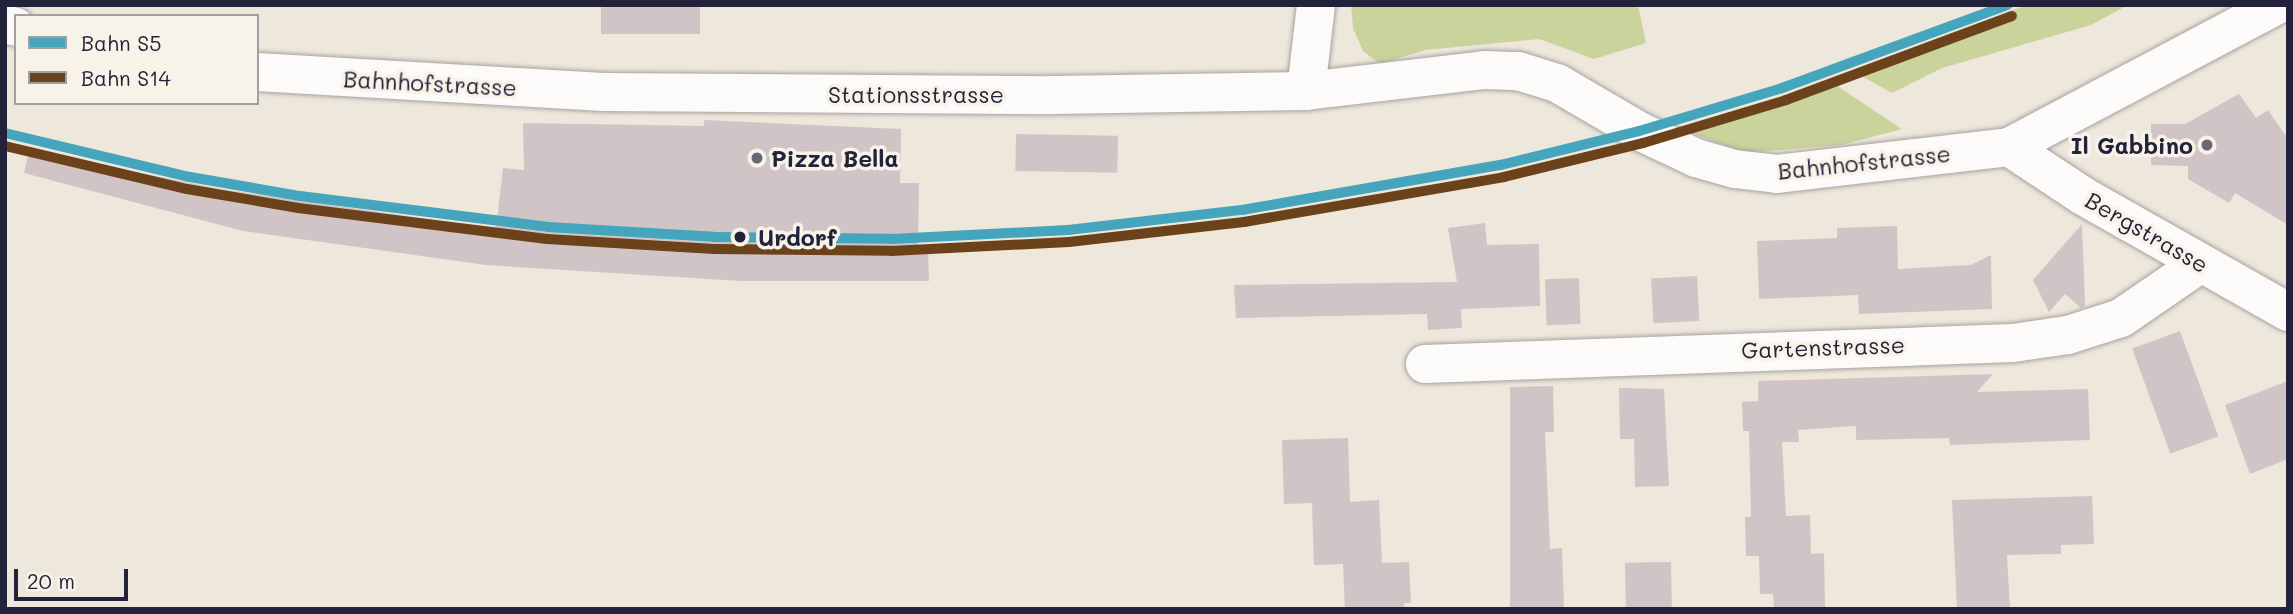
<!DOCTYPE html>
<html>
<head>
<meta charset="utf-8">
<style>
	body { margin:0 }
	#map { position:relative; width:2293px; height:614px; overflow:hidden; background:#eee7dc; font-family:Mali,sans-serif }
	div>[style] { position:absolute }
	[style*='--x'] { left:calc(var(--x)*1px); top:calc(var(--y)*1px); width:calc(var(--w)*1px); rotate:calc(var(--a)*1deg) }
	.green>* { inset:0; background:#cad39c }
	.building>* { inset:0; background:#d1c4c7; transform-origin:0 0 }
	.roads { filter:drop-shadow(0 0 2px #a6a3a0) drop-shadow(0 0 2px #a6a3a0) }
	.minor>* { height:38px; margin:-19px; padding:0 19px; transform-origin:19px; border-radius:19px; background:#fcfbfa }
	.rail-1>* { height:10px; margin:-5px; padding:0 5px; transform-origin:5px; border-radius:5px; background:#44a5bc }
	.rail-2>* { height:10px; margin:-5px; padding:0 5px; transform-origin:5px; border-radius:5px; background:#6c421b }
	.dots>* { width:19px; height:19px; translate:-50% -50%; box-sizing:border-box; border:4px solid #f7f3e8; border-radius:50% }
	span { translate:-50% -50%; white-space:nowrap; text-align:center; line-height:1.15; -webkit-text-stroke:7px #f7f3e8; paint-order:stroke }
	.street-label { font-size:23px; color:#22223b }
	.poi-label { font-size:23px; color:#22223b; font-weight:700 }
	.right { translate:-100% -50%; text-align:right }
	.left { translate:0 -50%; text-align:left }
	.stop-label { font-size:23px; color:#22223b; font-weight:700 }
	.frame { position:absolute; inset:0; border:7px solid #22223b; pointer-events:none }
	.legend { position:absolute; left:14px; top:14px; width:245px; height:91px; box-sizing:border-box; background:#f7f3e8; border:2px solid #a29fa3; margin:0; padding:9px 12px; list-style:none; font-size:21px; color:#22223b }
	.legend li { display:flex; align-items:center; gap:14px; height:35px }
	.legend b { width:35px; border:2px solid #a29fa3 }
	.scale { position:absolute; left:14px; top:569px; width:114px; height:32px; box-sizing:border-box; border:4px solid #22223b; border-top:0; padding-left:9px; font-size:21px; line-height:24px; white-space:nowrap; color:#22223b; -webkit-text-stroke:5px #f7f3e8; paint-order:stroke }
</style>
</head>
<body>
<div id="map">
	<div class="green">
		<i style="clip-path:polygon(1351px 5px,1638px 5px,1646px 43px,1594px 59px,1539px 39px,1425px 50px,1380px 64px,1363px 51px,1353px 28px)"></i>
		<i style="clip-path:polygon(2026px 5px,2128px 5px,2091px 25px,1942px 68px,1892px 93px,1856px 73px)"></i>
		<i style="clip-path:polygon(1834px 84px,1902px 129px,1841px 145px,1743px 153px,1680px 128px)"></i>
	</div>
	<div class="building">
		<i style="left:601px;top:5px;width:99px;height:29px"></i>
		<i style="clip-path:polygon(2239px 94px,2256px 118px,2268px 110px,2288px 139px,2288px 225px,2235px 193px,2229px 203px,2188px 179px,2188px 166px,2151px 165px,2151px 124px,2185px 124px)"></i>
		<i style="clip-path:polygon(704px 120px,901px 129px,900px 183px,919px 183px,918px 245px,928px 245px,929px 281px,741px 281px,486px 265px,243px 231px,24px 173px,29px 151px,221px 189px,496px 229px,503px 168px,524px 170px,523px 123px,704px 126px)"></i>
		<i style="left:1016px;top:134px;width:102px;height:37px;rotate:1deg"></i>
		<i style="clip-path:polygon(1485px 223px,1487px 245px,1539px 244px,1540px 306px,1461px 309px,1462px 328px,1428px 330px,1427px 314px,1236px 318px,1234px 285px,1457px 282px,1448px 228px)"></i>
		<i style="clip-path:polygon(2082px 224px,2085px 306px,2081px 308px,2065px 294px,2049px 312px,2033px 280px)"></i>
		<i style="clip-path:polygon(1897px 226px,1898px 269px,1971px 265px,1991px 255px,1992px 309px,1859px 314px,1858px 295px,1759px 299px,1757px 241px,1837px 238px,1837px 228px)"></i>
		<i style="left:1697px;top:276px;width:45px;height:46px;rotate:87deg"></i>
		<i style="left:1579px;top:278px;width:46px;height:34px;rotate:88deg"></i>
		<i style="left:2180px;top:331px;width:112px;height:51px;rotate:70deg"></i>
		<i style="clip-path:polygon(1993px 374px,1977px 392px,2088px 389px,2090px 440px,1950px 445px,1949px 438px,1856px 440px,1856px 426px,1798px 430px,1799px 442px,1782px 442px,1786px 516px,1810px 515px,1811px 554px,1824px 553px,1825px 609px,1774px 609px,1773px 594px,1760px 594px,1759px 556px,1746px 556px,1745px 517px,1751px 517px,1749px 431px,1743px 431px,1742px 402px,1758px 401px,1758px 381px)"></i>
		<i style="clip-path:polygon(2288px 381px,2288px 459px,2250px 474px,2225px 405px)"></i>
		<i style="clip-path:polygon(1553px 386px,1554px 432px,1545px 432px,1550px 549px,1562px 548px,1564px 609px,1510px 609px,1510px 387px)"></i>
		<i style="clip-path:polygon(1619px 388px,1664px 389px,1669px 486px,1635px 487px,1634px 439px,1620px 439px)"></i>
		<i style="clip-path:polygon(1348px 438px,1350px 502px,1379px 500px,1382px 563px,1409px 562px,1411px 603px,1404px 603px,1404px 609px,1345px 609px,1343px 564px,1314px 565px,1312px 503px,1284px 504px,1282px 440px)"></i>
		<i style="clip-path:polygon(2092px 496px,2094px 544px,2061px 545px,2061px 554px,2007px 555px,2010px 609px,1957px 609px,1952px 500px)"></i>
		<i style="left:1671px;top:562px;width:47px;height:46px;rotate:89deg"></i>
	</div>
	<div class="roads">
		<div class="minor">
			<i style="--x:5;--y:24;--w:11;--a:15"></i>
			<i style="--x:257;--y:72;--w:347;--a:3.3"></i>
			<i style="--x:603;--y:92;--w:450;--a:0.4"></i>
			<i style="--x:1053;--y:95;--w:253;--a:-0.9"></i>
			<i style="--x:1306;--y:91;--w:180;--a:-6.7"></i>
			<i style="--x:1485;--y:70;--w:33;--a:2"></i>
			<i style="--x:1518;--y:71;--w:41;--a:17.1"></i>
			<i style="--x:1557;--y:83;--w:95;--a:30.3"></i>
			<i style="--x:1639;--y:131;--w:63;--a:25.3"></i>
			<i style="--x:1696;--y:158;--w:41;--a:15.8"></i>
			<i style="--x:1735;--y:169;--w:42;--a:6.8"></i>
			<i style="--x:1777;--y:174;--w:234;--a:-6.6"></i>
			<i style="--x:2009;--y:147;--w:303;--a:-27.9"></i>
			<i style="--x:1306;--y:91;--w:87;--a:-83.4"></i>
			<i style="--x:2009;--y:147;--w:89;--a:33.5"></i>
			<i style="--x:2083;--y:196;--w:236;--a:29.5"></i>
			<i style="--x:1425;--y:364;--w:588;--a:-2.05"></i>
			<i style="--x:2013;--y:343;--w:56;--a:-8.3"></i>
			<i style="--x:2068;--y:335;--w:56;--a:-17.8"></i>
			<i style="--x:2121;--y:318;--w:97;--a:-34.5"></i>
		</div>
	</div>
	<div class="rail-1">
		<i style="--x:5;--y:133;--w:190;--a:13.4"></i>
		<i style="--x:190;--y:177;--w:112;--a:9.8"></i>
		<i style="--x:300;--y:196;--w:250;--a:7.1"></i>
		<i style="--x:548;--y:227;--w:166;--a:3.4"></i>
		<i style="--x:714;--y:237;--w:177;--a:0.6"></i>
		<i style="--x:891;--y:239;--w:177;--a:-2.9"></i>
		<i style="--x:1068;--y:230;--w:175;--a:-6.6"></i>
		<i style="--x:1242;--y:210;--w:263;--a:-9.9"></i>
		<i style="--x:1501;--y:165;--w:142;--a:-13.8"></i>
		<i style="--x:1639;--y:131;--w:149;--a:-16.7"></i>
		<i style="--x:1782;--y:88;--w:240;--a:-20.2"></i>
	</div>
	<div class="rail-2">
		<i style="--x:5;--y:146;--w:187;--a:13.3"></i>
		<i style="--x:187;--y:189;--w:113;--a:9.7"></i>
		<i style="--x:298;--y:208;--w:251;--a:7.1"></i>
		<i style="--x:547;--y:239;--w:167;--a:3.4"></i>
		<i style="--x:714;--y:249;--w:177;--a:0.6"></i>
		<i style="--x:891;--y:251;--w:178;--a:-2.9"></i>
		<i style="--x:1069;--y:242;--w:176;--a:-6.5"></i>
		<i style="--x:1244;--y:222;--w:264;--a:-9.8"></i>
		<i style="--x:1504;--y:177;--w:143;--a:-13.7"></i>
		<i style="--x:1643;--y:143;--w:149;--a:-16.7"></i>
		<i style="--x:1786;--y:100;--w:241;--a:-20.4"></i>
	</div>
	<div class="dots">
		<i style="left:2207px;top:145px;background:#696773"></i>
		<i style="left:757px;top:158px;background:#696773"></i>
		<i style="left:740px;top:237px;background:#22223b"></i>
	</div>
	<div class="street-label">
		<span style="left:430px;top:83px;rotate:3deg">Bahnhofstrasse</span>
		<span style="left:916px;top:94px">Stationsstrasse</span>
		<span style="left:1864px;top:162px;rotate:-6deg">Bahnhofstrasse</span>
		<span style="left:2147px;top:232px;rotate:30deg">Bergstrasse</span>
		<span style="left:1823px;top:347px;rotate:-2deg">Gartenstrasse</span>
	</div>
	<div class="poi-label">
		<span class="right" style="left:2193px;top:145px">Il Gabbino</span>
		<span class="left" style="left:771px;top:158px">Pizza Bella</span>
	</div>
	<div class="stop-label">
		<span class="left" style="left:758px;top:237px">Urdorf</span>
	</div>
	<div class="frame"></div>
	<ul class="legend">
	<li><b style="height:9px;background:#44a5bc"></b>Bahn S5</li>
	<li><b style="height:9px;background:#6c421b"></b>Bahn S14</li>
	</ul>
	<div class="scale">20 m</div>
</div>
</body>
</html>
